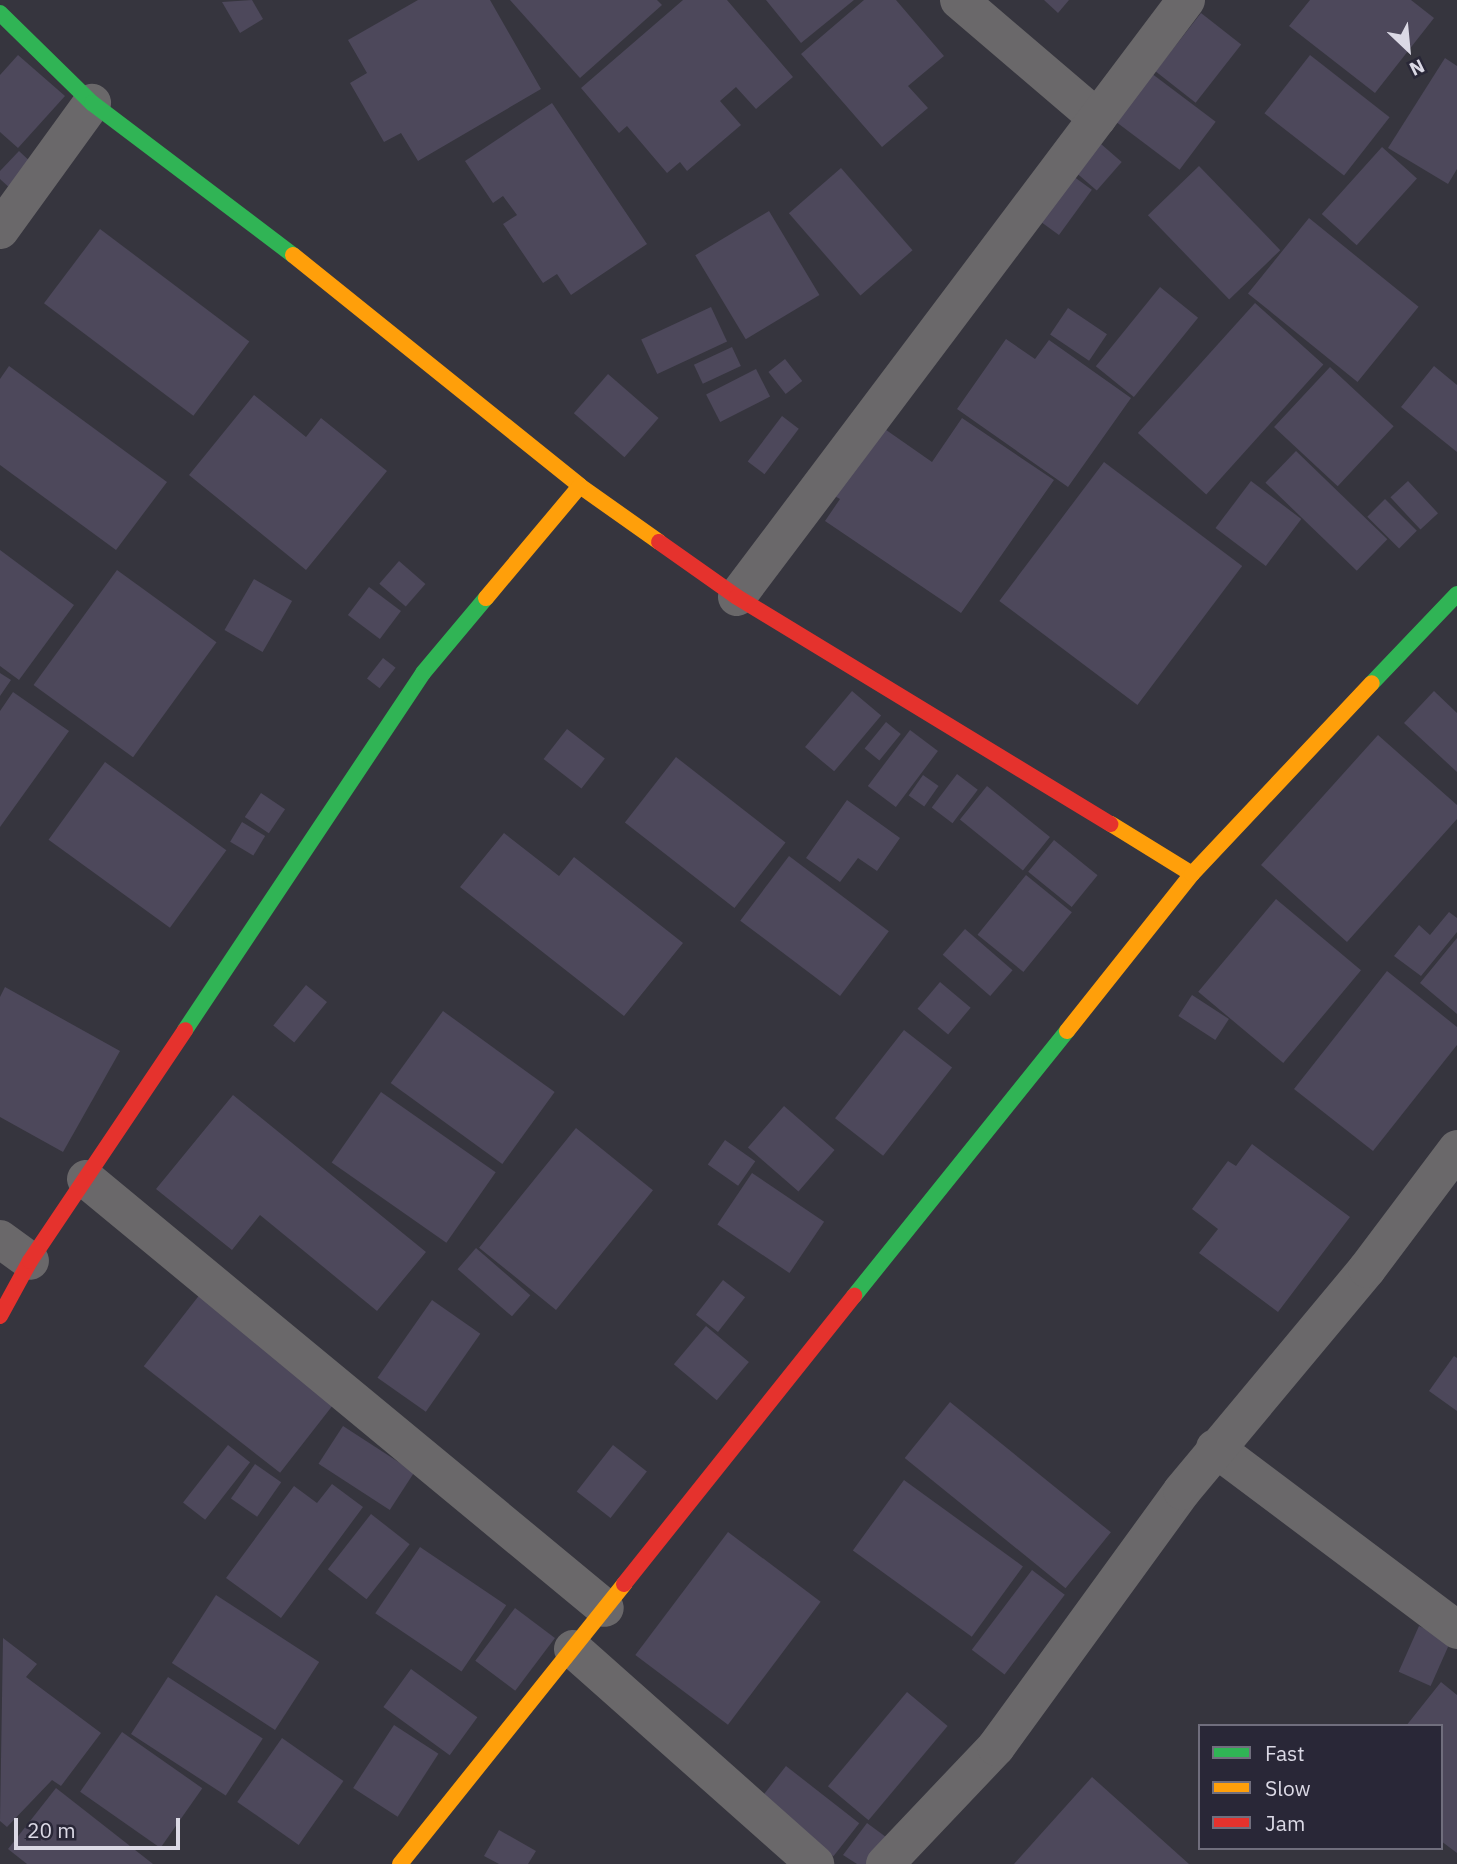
<!DOCTYPE html>
<html>
<head>
<meta charset="utf-8">
<style>
	body { margin:0 }
	#map { position:relative; width:1457px; height:1864px; overflow:hidden; background:#36353e; font-family:"IBM Plex Sans",sans-serif }
	div>[style] { position:absolute }
	[style*='--x'] { left:calc(var(--x)*1px); top:calc(var(--y)*1px); width:calc(var(--w)*1px); rotate:calc(var(--a)*1deg) }
	.building>* { inset:0; background:#4d485b; transform-origin:0 0 }
	.street>* { height:38px; margin:-19px; padding:0 19px; transform-origin:19px; border-radius:19px; background:#6a686a }
	.fast>* { height:16px; margin:-8px; padding:0 8px; transform-origin:8px; border-radius:8px; background:#30b455 }
	.slow>* { height:16px; margin:-8px; padding:0 8px; transform-origin:8px; border-radius:8px; background:#ff9f0a }
	.jam>* { height:16px; margin:-8px; padding:0 8px; transform-origin:8px; border-radius:8px; background:#e5322d }
	span { translate:-50% -50%; white-space:nowrap; text-align:center; line-height:1.15; -webkit-text-stroke:6px #292737; paint-order:stroke }
	.legend { position:absolute; left:1198px; top:1724px; width:245px; height:126px; box-sizing:border-box; background:#292737; border:2px solid #706e7d; margin:0; padding:9px 12px; list-style:none; font-size:21px; color:#dbd9e5 }
	.legend li { display:flex; align-items:center; gap:14px; height:35px }
	.legend b { width:35px; border:2px solid #706e7d }
	.north { position:absolute; left:1373px; top:14px; width:70px; height:70px; -webkit-text-stroke:5px #292737; paint-order:stroke; rotate:154deg; font-size:19px; font-weight:700; line-height:28px; text-align:center; color:#dbd9e5 }
	.north::after { content:''; display:block; margin:auto; width:24px; height:32px; background:#dbd9e5; clip-path:polygon(50% 0,100% 100%,50% 72%,0 100%) }
	.scale { position:absolute; left:14px; top:1818px; width:166px; height:32px; box-sizing:border-box; border:4px solid #dbd9e5; border-top:0; padding-left:9px; font-size:21px; line-height:24px; white-space:nowrap; color:#dbd9e5; -webkit-text-stroke:5px #292737; paint-order:stroke }
</style>
</head>
<body>
<div id="map">
	<div class="building">
		<i style="clip-path:polygon(252px 0,263px 19px,240px 33px,222px 2px)"></i>
		<i style="clip-path:polygon(418px 0,490px 0,541px 89px,418px 161px,401px 133px,384px 142px,350px 83px,367px 73px,348px 40px)"></i>
		<i style="clip-path:polygon(510px 0,657px 0,662px 5px,580px 78px)"></i>
		<i style="clip-path:polygon(683px 0,727px 0,793px 77px,756px 109px,736px 87px,720px 101px,741px 125px,687px 171px,680px 162px,667px 173px,627px 126px,619px 133px,581px 88px)"></i>
		<i style="clip-path:polygon(766px 0,854px 0,801px 43px)"></i>
		<i style="clip-path:polygon(864px 0,896px 0,944px 56px,908px 86px,928px 108px,882px 147px,801px 54px)"></i>
		<i style="clip-path:polygon(1044px 0,1069px 0,1058px 13px)"></i>
		<i style="clip-path:polygon(1310px 0,1411px 0,1434px 18px,1375px 93px,1289px 26px)"></i>
		<i style="left:1201px;top:13px;width:51px;height:74px;rotate:38deg"></i>
		<i style="clip-path:polygon(18px 55px,65px 96px,18px 148px,0 132px,0 75px)"></i>
		<i style="left:1310px;top:55px;width:101px;height:74px;rotate:38deg"></i>
		<i style="clip-path:polygon(1445px 58px,1457px 66px,1457px 169px,1448px 184px,1388px 148px)"></i>
		<i style="left:1147px;top:70px;width:86px;height:60px;rotate:37deg"></i>
		<i style="clip-path:polygon(552px 103px,647px 244px,571px 295px,557px 274px,543px 283px,503px 224px,517px 215px,503px 196px,493px 203px,465px 161px)"></i>
		<i style="left:1093px;top:137px;width:38px;height:38px;rotate:41deg"></i>
		<i style="left:1382px;top:147px;width:47px;height:90px;rotate:42deg"></i>
		<i style="clip-path:polygon(19px 151px,35px 166px,12px 190px,0 179px,0 171px)"></i>
		<i style="left:1199px;top:166px;width:117px;height:71px;rotate:46deg"></i>
		<i style="left:841px;top:168px;width:109px;height:69px;rotate:49deg"></i>
		<i style="left:1066px;top:171px;width:32px;height:56px;rotate:36deg"></i>
		<i style="left:769px;top:211px;width:98px;height:86px;rotate:59deg"></i>
		<i style="left:1309px;top:218px;width:141px;height:97px;rotate:39deg"></i>
		<i style="left:100px;top:229px;width:187px;height:93px;rotate:37deg"></i>
		<i style="left:1160px;top:287px;width:49px;height:102px;rotate:39deg"></i>
		<i style="left:1255px;top:303px;width:92px;height:175px;rotate:42deg"></i>
		<i style="left:711px;top:307px;width:38px;height:77px;rotate:65deg"></i>
		<i style="left:1068px;top:308px;width:47px;height:32px;rotate:34deg"></i>
		<i style="clip-path:polygon(1006px 339px,1035px 359px,1049px 340px,1131px 398px,1068px 487px,957px 409px)"></i>
		<i style="left:732px;top:347px;width:21px;height:42px;rotate:65deg"></i>
		<i style="left:785px;top:359px;width:28px;height:21px;rotate:52deg"></i>
		<i style="clip-path:polygon(9px 366px,167px 482px,116px 550px,0 465px,0 379px)"></i>
		<i style="clip-path:polygon(1434px 366px,1457px 385px,1457px 452px,1401px 407px)"></i>
		<i style="left:1330px;top:367px;width:87px;height:82px;rotate:43deg"></i>
		<i style="left:756px;top:369px;width:31px;height:56px;rotate:63deg"></i>
		<i style="left:608px;top:374px;width:67px;height:52px;rotate:41deg"></i>
		<i style="clip-path:polygon(254px 395px,306px 437px,321px 418px,387px 471px,306px 570px,189px 475px)"></i>
		<i style="left:782px;top:416px;width:21px;height:57px;rotate:37deg"></i>
		<i style="clip-path:polygon(962px 418px,1054px 480px,961px 613px,825px 521px,840px 499px,831px 494px,879px 425px,932px 462px)"></i>
		<i style="left:1296px;top:451px;width:127px;height:44px;rotate:44deg"></i>
		<i style="left:1104px;top:462px;width:173px;height:174px;rotate:37deg"></i>
		<i style="left:1251px;top:481px;width:63px;height:59px;rotate:37deg"></i>
		<i style="left:1408px;top:481px;width:44px;height:24px;rotate:47deg"></i>
		<i style="left:1385px;top:499px;width:45px;height:25px;rotate:45deg"></i>
		<i style="clip-path:polygon(0 550px,74px 605px,19px 680px,0 666px)"></i>
		<i style="left:399px;top:561px;width:35px;height:30px;rotate:41deg"></i>
		<i style="left:117px;top:570px;width:123px;height:142px;rotate:36deg"></i>
		<i style="left:254px;top:579px;width:44px;height:59px;rotate:30deg"></i>
		<i style="left:369px;top:587px;width:40px;height:35px;rotate:37deg"></i>
		<i style="left:383px;top:658px;width:16px;height:26px;rotate:38deg"></i>
		<i style="clip-path:polygon(0 673px,11px 680px,0 696px)"></i>
		<i style="left:852px;top:691px;width:38px;height:73px;rotate:40deg"></i>
		<i style="clip-path:polygon(1434px 691px,1457px 713px,1457px 772px,1404px 723px)"></i>
		<i style="clip-path:polygon(13px 692px,69px 731px,0 827px,0 711px)"></i>
		<i style="left:886px;top:722px;width:19px;height:34px;rotate:39deg"></i>
		<i style="left:567px;top:729px;width:48px;height:38px;rotate:38deg"></i>
		<i style="left:910px;top:730px;width:35px;height:70px;rotate:37deg"></i>
		<i style="clip-path:polygon(1378px 735px,1457px 805px,1457px 819px,1347px 942px,1261px 865px)"></i>
		<i style="left:676px;top:757px;width:139px;height:83px;rotate:38deg"></i>
		<i style="left:105px;top:762px;width:150px;height:96px;rotate:36deg"></i>
		<i style="left:957px;top:774px;width:26px;height:42px;rotate:37deg"></i>
		<i style="left:923px;top:775px;width:19px;height:25px;rotate:35deg"></i>
		<i style="left:987px;top:786px;width:81px;height:43px;rotate:39deg"></i>
		<i style="left:261px;top:793px;width:29px;height:29px;rotate:34deg"></i>
		<i style="clip-path:polygon(847px 800px,900px 838px,877px 871px,858px 858px,840px 882px,806px 858px)"></i>
		<i style="left:242px;top:822px;width:27px;height:23px;rotate:31deg"></i>
		<i style="clip-path:polygon(504px 833px,559px 876px,574px 857px,683px 943px,624px 1016px,460px 887px)"></i>
		<i style="left:1054px;top:840px;width:56px;height:41px;rotate:39deg"></i>
		<i style="left:789px;top:856px;width:125px;height:81px;rotate:37deg"></i>
		<i style="left:1026px;top:875px;width:59px;height:77px;rotate:39deg"></i>
		<i style="left:1276px;top:899px;width:111px;height:121px;rotate:40deg"></i>
		<i style="clip-path:polygon(1449px 912px,1457px 918px,1457px 932px,1421px 976px,1394px 956px,1419px 925px,1430px 935px)"></i>
		<i style="left:965px;top:929px;width:63px;height:34px;rotate:41deg"></i>
		<i style="clip-path:polygon(1457px 938px,1457px 1014px,1420px 983px)"></i>
		<i style="clip-path:polygon(1387px 971px,1457px 1027px,1457px 1045px,1373px 1151px,1294px 1089px)"></i>
		<i style="left:940px;top:982px;width:40px;height:35px;rotate:40deg"></i>
		<i style="left:306px;top:985px;width:27px;height:52px;rotate:39deg"></i>
		<i style="clip-path:polygon(5px 987px,120px 1051px,63px 1152px,0 1117px,0 997px)"></i>
		<i style="left:1192px;top:995px;width:44px;height:25px;rotate:33deg"></i>
		<i style="left:443px;top:1011px;width:138px;height:89px;rotate:36deg"></i>
		<i style="left:904px;top:1030px;width:61px;height:112px;rotate:38deg"></i>
		<i style="left:381px;top:1092px;width:140px;height:86px;rotate:35deg"></i>
		<i style="clip-path:polygon(233px 1095px,426px 1252px,377px 1311px,260px 1215px,232px 1250px,156px 1189px)"></i>
		<i style="left:784px;top:1106px;width:67px;height:55px;rotate:41deg"></i>
		<i style="left:576px;top:1128px;width:99px;height:154px;rotate:39deg"></i>
		<i style="left:725px;top:1140px;width:37px;height:30px;rotate:35deg"></i>
		<i style="clip-path:polygon(1252px 1144px,1350px 1217px,1278px 1312px,1199px 1253px,1218px 1229px,1192px 1209px,1228px 1161px,1236px 1166px)"></i>
		<i style="left:752px;top:1173px;width:87px;height:62px;rotate:34deg"></i>
		<i style="left:476px;top:1248px;width:72px;height:28px;rotate:41deg"></i>
		<i style="left:723px;top:1280px;width:28px;height:44px;rotate:38deg"></i>
		<i style="left:201px;top:1293px;width:173px;height:93px;rotate:38deg"></i>
		<i style="left:432px;top:1300px;width:59px;height:95px;rotate:35deg"></i>
		<i style="left:706px;top:1326px;width:56px;height:50px;rotate:40deg"></i>
		<i style="clip-path:polygon(1454px 1356px,1457px 1358px,1457px 1411px,1429px 1391px)"></i>
		<i style="left:950px;top:1402px;width:207px;height:72px;rotate:39deg"></i>
		<i style="left:343px;top:1426px;width:85px;height:45px;rotate:33deg"></i>
		<i style="left:228px;top:1445px;width:28px;height:73px;rotate:38deg"></i>
		<i style="left:613px;top:1445px;width:43px;height:59px;rotate:38deg"></i>
		<i style="left:255px;top:1464px;width:32px;height:42px;rotate:35deg"></i>
		<i style="left:904px;top:1480px;width:147px;height:87px;rotate:36deg"></i>
		<i style="clip-path:polygon(332px 1484px,363px 1507px,281px 1618px,226px 1578px,294px 1486px,317px 1503px)"></i>
		<i style="left:371px;top:1514px;width:49px;height:70px;rotate:38deg"></i>
		<i style="left:728px;top:1532px;width:116px;height:154px;rotate:37deg"></i>
		<i style="left:420px;top:1547px;width:104px;height:80px;rotate:34deg"></i>
		<i style="left:1032px;top:1570px;width:41px;height:100px;rotate:37deg"></i>
		<i style="left:216px;top:1595px;width:123px;height:81px;rotate:33deg"></i>
		<i style="left:515px;top:1608px;width:50px;height:66px;rotate:37deg"></i>
		<i style="left:1419px;top:1626px;width:35px;height:50px;rotate:24deg"></i>
		<i style="clip-path:polygon(3px 1638px,37px 1664px,26px 1677px,101px 1733px,61px 1786px,52px 1780px,7px 1827px,0 1821px)"></i>
		<i style="left:411px;top:1669px;width:82px;height:47px;rotate:36deg"></i>
		<i style="left:168px;top:1677px;width:113px;height:68px;rotate:33deg"></i>
		<i style="clip-path:polygon(1441px 1682px,1457px 1695px,1457px 1853px,1441px 1841px,1441px 1726px,1406px 1726px)"></i>
		<i style="left:907px;top:1692px;width:53px;height:123px;rotate:40deg"></i>
		<i style="left:394px;top:1725px;width:53px;height:75px;rotate:33deg"></i>
		<i style="left:122px;top:1732px;width:98px;height:73px;rotate:35deg"></i>
		<i style="left:282px;top:1738px;width:75px;height:78px;rotate:35deg"></i>
		<i style="left:786px;top:1766px;width:93px;height:42px;rotate:38deg"></i>
		<i style="clip-path:polygon(1092px 1777px,1189px 1864px,1014px 1864px)"></i>
		<i style="clip-path:polygon(56px 1788px,153px 1864px,27px 1864px,8px 1849px)"></i>
		<i style="clip-path:polygon(867px 1823px,890px 1840px,874px 1864px,857px 1864px,843px 1855px)"></i>
		<i style="clip-path:polygon(499px 1830px,536px 1851px,528px 1864px,499px 1864px,484px 1856px)"></i>
	</div>
	<div class="street">
		<i style="--x:959;--y:0;--w:182;--a:40.5"></i>
		<i style="--x:0;--y:230;--w:157;--a:-54.1"></i>
		<i style="--x:737;--y:597;--w:747;--a:-53.05"></i>
		<i style="--x:86;--y:1179;--w:673;--a:39.58"></i>
		<i style="--x:0;--y:1239;--w:37;--a:36"></i>
		<i style="--x:1215;--y:1448;--w:303;--a:36.9"></i>
		<i style="--x:573;--y:1649;--w:324;--a:41.6"></i>
		<i style="--x:885;--y:1864;--w:161;--a:-46.5"></i>
		<i style="--x:996;--y:1747;--w:316;--a:-54"></i>
		<i style="--x:1182;--y:1491;--w:289;--a:-50.2"></i>
		<i style="--x:1367;--y:1269;--w:150;--a:-53.1"></i>
	</div>
	<div class="fast">
		<i style="--x:0;--y:13;--w:129;--a:44.4"></i>
		<i style="--x:92;--y:103;--w:252;--a:37.1"></i>
		<i style="--x:1372;--y:683;--w:123;--a:-46.3"></i>
		<i style="--x:185;--y:1030;--w:429;--a:-56.3"></i>
		<i style="--x:423;--y:673;--w:98;--a:-50"></i>
		<i style="--x:854;--y:1296;--w:340;--a:-51.2"></i>
	</div>
	<div class="slow">
		<i style="--x:293;--y:255;--w:368;--a:38.8"></i>
		<i style="--x:580;--y:486;--w:97;--a:35.3"></i>
		<i style="--x:486;--y:598;--w:146;--a:-50"></i>
		<i style="--x:1111;--y:824;--w:95;--a:31.7"></i>
		<i style="--x:1067;--y:1031;--w:201;--a:-51.5"></i>
		<i style="--x:1192;--y:874;--w:262;--a:-46.7"></i>
		<i style="--x:400;--y:1864;--w:359;--a:-51.3"></i>
	</div>
	<div class="jam">
		<i style="--x:659;--y:542;--w:95;--a:35.2"></i>
		<i style="--x:737;--y:597;--w:437;--a:31.3"></i>
		<i style="--x:0;--y:1316;--w:63;--a:-61.4"></i>
		<i style="--x:30;--y:1261;--w:278;--a:-56.1"></i>
		<i style="--x:624;--y:1584;--w:369;--a:-51.4"></i>
	</div>
	<ul class="legend">
	<li><b style="height:9px;background:#30b455"></b>Fast</li>
	<li><b style="height:9px;background:#ff9f0a"></b>Slow</li>
	<li><b style="height:9px;background:#e5322d"></b>Jam</li>
	</ul>
	<div class="north">N</div>
	<div class="scale">20 m</div>
</div>
</body>
</html>
